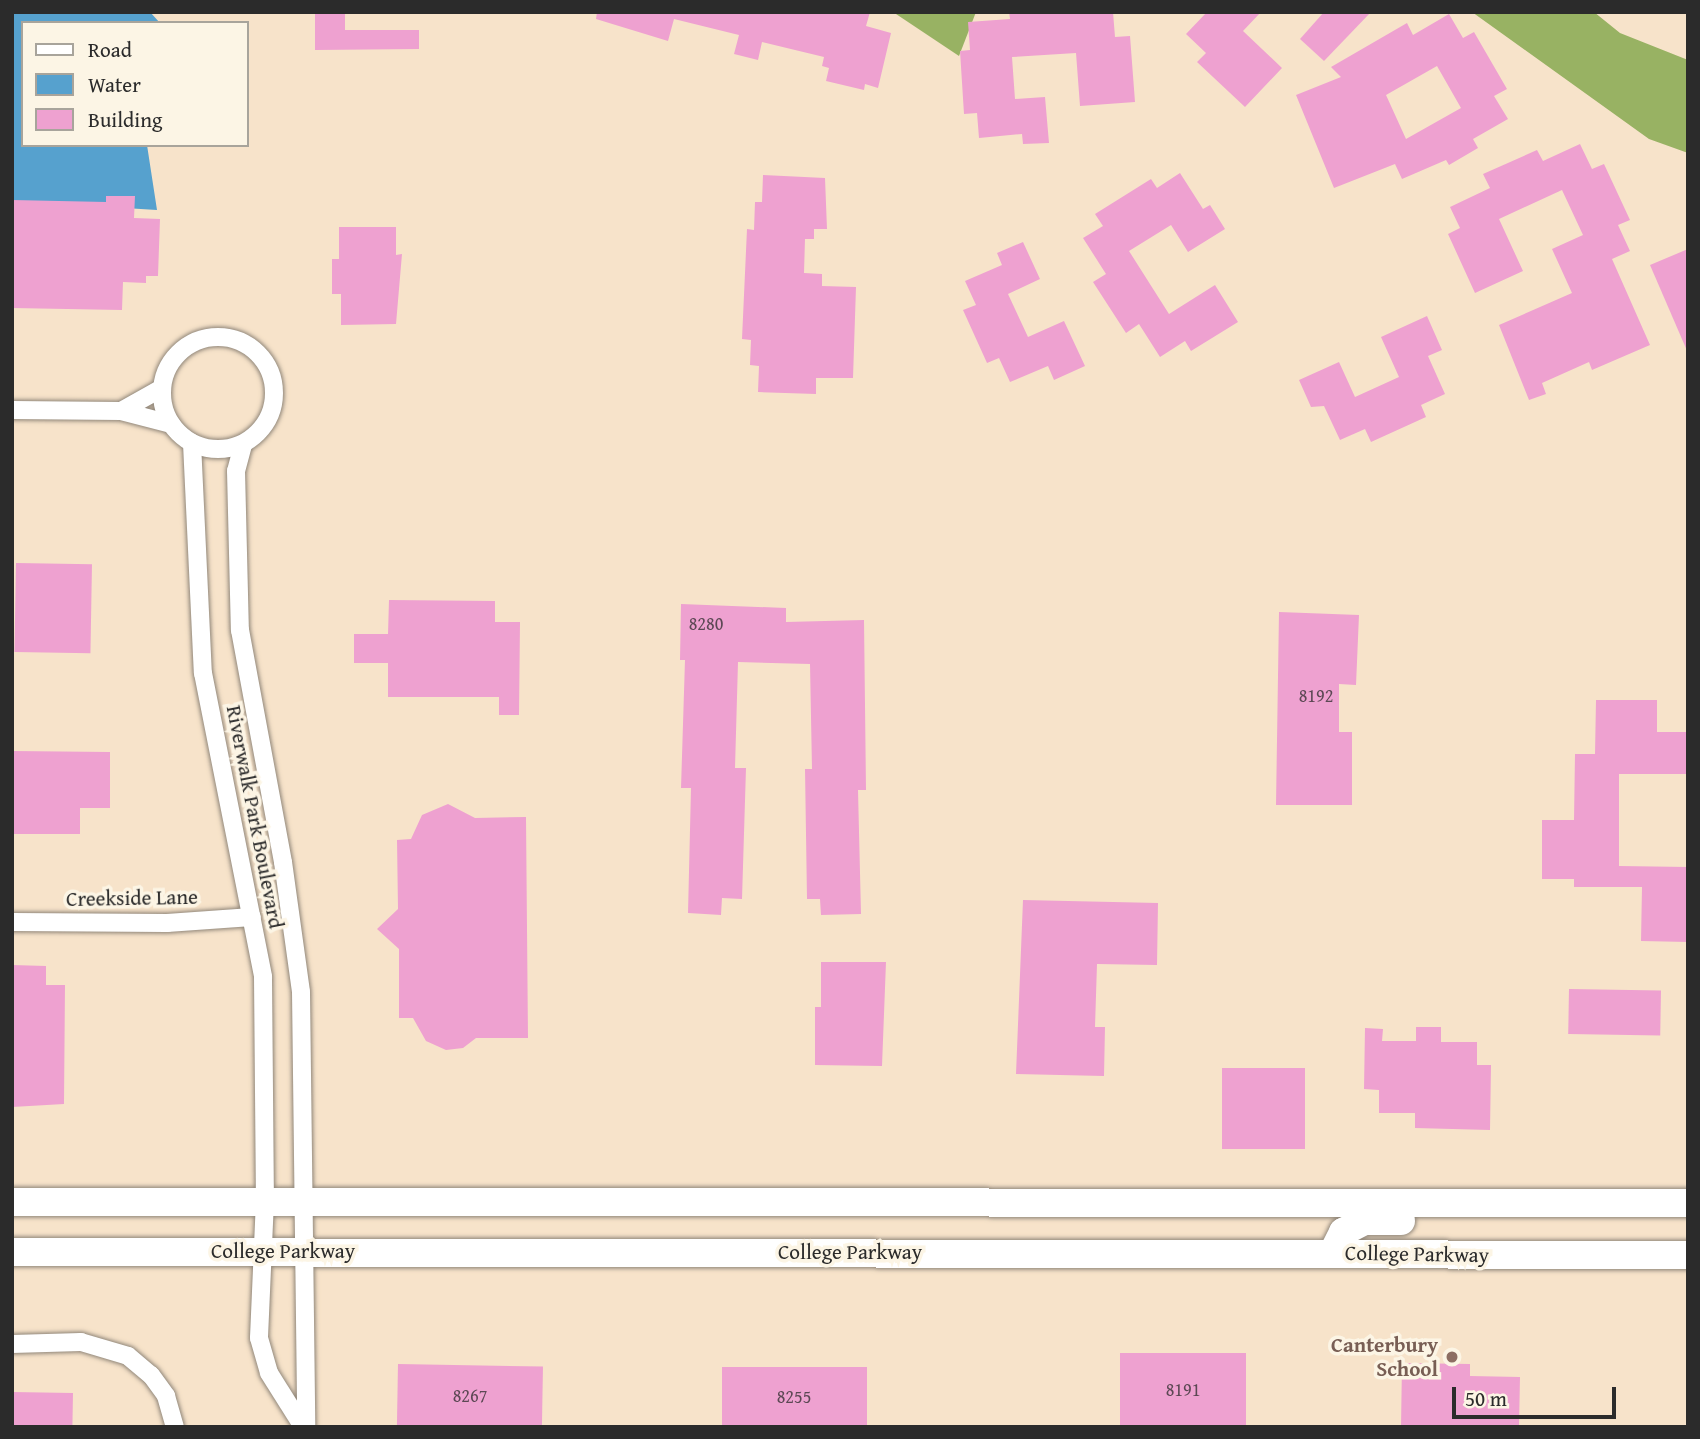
<!DOCTYPE html>
<html>
<head>
<meta charset="utf-8">
<style>
	body { margin:0 }
	#map { position:relative; width:1700px; height:1439px; overflow:hidden; background:#f7e3ca; font-family:"Gentium Book Plus",serif }
	div>[style] { position:absolute }
	[style*='--x'] { left:calc(var(--x)*1px); top:calc(var(--y)*1px); width:calc(var(--w)*1px); rotate:calc(var(--a)*1deg) }
	.forest>* { inset:0; background:#98b263 }
	.water>* { inset:0; background:#56a1ce }
	.building>* { inset:0; background:#eea1d0; transform-origin:0 0 }
	.roads { filter:drop-shadow(0 0 2px #91877a) drop-shadow(0 0 2px #91877a) }
	.minor>* { height:18px; margin:-9px; padding:0 9px; transform-origin:9px; border-radius:9px; background:#fff }
	.minor>.ring { margin:-9px; padding:0; box-sizing:content-box; background:none; border:18px solid #fff; border-radius:50% }
	.primary>* { height:28px; margin:-14px; padding:0 14px; transform-origin:14px; border-radius:14px; background:#fff }
	.dots>* { width:19px; height:19px; translate:-50% -50%; box-sizing:border-box; border:4px solid #fcf5e5; border-radius:50% }
	span { translate:-50% -50%; white-space:nowrap; text-align:center; line-height:1.15; -webkit-text-stroke:7px #fcf5e5; paint-order:stroke }
	.number-label { font-size:18px; color:#5c4854 }
	.number-label span { -webkit-text-stroke-width:0 }
	.street-label { font-size:21px; color:#2b2b2b }
	.education-label { font-size:21px; color:#785e54; font-weight:700 }
	.right { translate:-100% -50%; text-align:right }
	.frame { position:absolute; inset:0; border:14px solid #2b2b2b; pointer-events:none }
	.legend { position:absolute; left:21px; top:21px; width:228px; height:126px; box-sizing:border-box; background:#fcf5e5; border:2px solid #a8a49b; margin:0; padding:9px 12px; list-style:none; font-size:21px; color:#2b2b2b }
	.legend li { display:flex; align-items:center; gap:14px; height:35px }
	.legend b { width:35px; border:2px solid #a8a49b }
	.scale { position:absolute; left:1452px; top:1387px; width:164px; height:32px; box-sizing:border-box; border:4px solid #2b2b2b; border-top:0; padding-left:9px; font-size:21px; line-height:24px; white-space:nowrap; color:#2b2b2b; -webkit-text-stroke:5px #fcf5e5; paint-order:stroke }
</style>
</head>
<body>
<div id="map">
	<div class="forest">
		<i style="clip-path:polygon(893px 12px,976px 12px,959px 56px)"></i>
		<i style="clip-path:polygon(1472px 12px,1594px 12px,1620px 33px,1688px 60px,1688px 153px,1649px 139px)"></i>
	</div>
	<div class="water">
		<i style="clip-path:polygon(12px 12px,150px 12px,160px 23px,23px 23px,23px 145px,147px 145px,157px 210px,12px 201px)"></i>
	</div>
	<div class="building">
		<i style="clip-path:polygon(315px 12px,345px 12px,345px 30px,419px 30px,419px 49px,315px 50px)"></i>
		<i style="clip-path:polygon(597px 12px,870px 12px,866px 26px,891px 33px,878px 88px,865px 84px,864px 90px,826px 81px,829px 68px,822px 66px,824px 57px,762px 42px,758px 60px,734px 54px,739px 35px,674px 19px,668px 41px,596px 19px)"></i>
		<i style="clip-path:polygon(1009px 12px,1113px 12px,1115px 37px,1130px 36px,1135px 102px,1080px 106px,1076px 53px,1012px 57px,1015px 99px,1045px 97px,1049px 143px,1023px 144px,1022px 134px,979px 138px,977px 113px,964px 114px,960px 51px,970px 50px,968px 22px,1010px 19px)"></i>
		<i style="clip-path:polygon(1207px 12px,1261px 12px,1243px 31px,1282px 68px,1245px 107px,1197px 62px,1206px 53px,1186px 34px)"></i>
		<i style="clip-path:polygon(1324px 12px,1371px 12px,1324px 61px,1300px 39px)"></i>
		<i style="clip-path:polygon(evenodd,1449px 14px,1463px 38px,1474px 32px,1507px 89px,1494px 96px,1508px 119px,1473px 139px,1478px 148px,1449px 165px,1446px 160px,1402px 179px,1395px 164px,1334px 188px,1296px 95px,1341px 77px,1331px 67px,1407px 23px,1413px 35px,1449px 14px,1437px 66px,1461px 108px,1406px 139px,1386px 95px,1437px 66px)"></i>
		<i style="clip-path:polygon(1580px 144px,1592px 169px,1604px 164px,1630px 220px,1618px 225px,1630px 251px,1612px 259px,1650px 345px,1592px 370px,1589px 362px,1542px 383px,1546px 394px,1529px 400px,1499px 325px,1572px 293px,1552px 249px,1583px 235px,1562px 190px,1499px 219px,1523px 271px,1475px 293px,1448px 234px,1460px 228px,1450px 207px,1490px 188px,1483px 174px,1537px 150px,1543px 161px)"></i>
		<i style="clip-path:polygon(1180px 173px,1203px 209px,1210px 205px,1225px 229px,1188px 252px,1171px 225px,1129px 251px,1169px 314px,1215px 285px,1238px 322px,1191px 351px,1185px 341px,1160px 357px,1139px 324px,1126px 333px,1093px 282px,1106px 274px,1083px 238px,1103px 226px,1095px 214px,1151px 179px,1157px 188px)"></i>
		<i style="clip-path:polygon(763px 175px,825px 178px,827px 229px,814px 229px,814px 239px,805px 239px,804px 273px,822px 274px,822px 286px,856px 287px,853px 378px,816px 378px,816px 394px,758px 392px,759px 366px,750px 365px,751px 340px,742px 339px,747px 229px,754px 230px,755px 202px,762px 202px)"></i>
		<i style="clip-path:polygon(106px 196px,135px 196px,134px 218px,160px 219px,158px 276px,146px 276px,146px 283px,123px 282px,122px 310px,12px 308px,12px 200px,106px 202px)"></i>
		<i style="clip-path:polygon(339px 227px,396px 227px,396px 255px,402px 254px,396px 324px,341px 325px,341px 294px,332px 294px,332px 259px,339px 259px)"></i>
		<i style="clip-path:polygon(1023px 242px,1040px 279px,1008px 294px,1028px 337px,1064px 321px,1085px 366px,1054px 380px,1048px 366px,1010px 382px,999px 358px,987px 363px,963px 310px,976px 305px,965px 281px,1002px 265px,997px 253px)"></i>
		<i style="clip-path:polygon(1688px 249px,1688px 353px,1650px 265px)"></i>
		<i style="clip-path:polygon(1427px 316px,1442px 350px,1428px 356px,1445px 394px,1421px 405px,1426px 417px,1371px 442px,1365px 429px,1340px 440px,1324px 406px,1311px 407px,1299px 380px,1339px 362px,1355px 397px,1399px 377px,1381px 337px)"></i>
		<i style="left:16px;top:563px;width:76px;height:89px;rotate:1deg"></i>
		<i style="clip-path:polygon(389px 600px,495px 601px,495px 622px,520px 622px,519px 715px,499px 715px,499px 697px,388px 697px,388px 663px,354px 663px,354px 634px,388px 634px)"></i>
		<i style="clip-path:polygon(681px 604px,786px 608px,786px 622px,864px 620px,866px 790px,858px 790px,861px 914px,821px 915px,820px 899px,807px 899px,805px 769px,812px 769px,810px 664px,738px 662px,735px 768px,746px 768px,742px 899px,722px 898px,721px 915px,688px 913px,691px 788px,681px 788px,685px 660px,680px 660px)"></i>
		<i style="clip-path:polygon(1279px 612px,1359px 615px,1356px 685px,1339px 684px,1339px 732px,1352px 732px,1352px 805px,1276px 805px)"></i>
		<i style="clip-path:polygon(1596px 700px,1657px 700px,1657px 732px,1688px 732px,1688px 774px,1619px 774px,1619px 866px,1688px 867px,1688px 942px,1641px 941px,1642px 887px,1574px 887px,1574px 879px,1542px 879px,1542px 820px,1574px 820px,1575px 754px,1595px 754px)"></i>
		<i style="clip-path:polygon(12px 751px,110px 752px,110px 808px,80px 808px,80px 834px,12px 834px)"></i>
		<i style="clip-path:polygon(448px 804px,475px 818px,526px 817px,528px 1038px,476px 1038px,463px 1048px,446px 1050px,426px 1041px,413px 1018px,399px 1018px,399px 949px,377px 929px,398px 909px,397px 840px,411px 839px,422px 815px)"></i>
		<i style="clip-path:polygon(1023px 900px,1158px 903px,1157px 965px,1097px 964px,1095px 1027px,1105px 1027px,1104px 1076px,1016px 1074px)"></i>
		<i style="clip-path:polygon(821px 962px,886px 962px,882px 1066px,815px 1065px,815px 1007px,821px 1007px)"></i>
		<i style="clip-path:polygon(12px 965px,46px 966px,46px 985px,65px 985px,64px 1104px,12px 1107px)"></i>
		<i style="left:1569px;top:989px;width:92px;height:45px;rotate:1deg"></i>
		<i style="clip-path:polygon(1416px 1027px,1441px 1027px,1441px 1042px,1477px 1042px,1477px 1065px,1491px 1065px,1490px 1130px,1415px 1128px,1415px 1113px,1379px 1113px,1379px 1090px,1364px 1089px,1365px 1028px,1383px 1029px,1382px 1041px,1416px 1041px)"></i>
		<i style="left:1222px;top:1068px;width:83px;height:81px"></i>
		<i style="left:1120px;top:1353px;width:126px;height:74px"></i>
		<i style="clip-path:polygon(1402px 1363px,1470px 1364px,1470px 1376px,1520px 1377px,1519px 1427px,1401px 1427px)"></i>
		<i style="left:398px;top:1364px;width:145px;height:63px;rotate:1deg"></i>
		<i style="left:722px;top:1367px;width:145px;height:60px"></i>
		<i style="left:12px;top:1392px;width:61px;height:35px;rotate:1deg"></i>
	</div>
	<div class="roads">
		<div class="minor">
			<i class="ring" style="left:162px;top:337px;width:94px;height:94px"></i>
			<i style="--x:12;--y:410;--w:109;--a:0.5"></i>
			<i style="--x:121;--y:411;--w:52;--a:14.6"></i>
			<i style="--x:121;--y:411;--w:47;--a:-29.3"></i>
			<i style="--x:192;--y:443;--w:230;--a:87.3"></i>
			<i style="--x:203;--y:673;--w:310;--a:78.8"></i>
			<i style="--x:263;--y:977;--w:223;--a:89.5"></i>
			<i style="--x:265;--y:1200;--w:138;--a:92.5"></i>
			<i style="--x:259;--y:1338;--w:36;--a:74"></i>
			<i style="--x:269;--y:1373;--w:64;--a:57.8"></i>
			<i style="--x:243;--y:445;--w:27;--a:105"></i>
			<i style="--x:236;--y:471;--w:159;--a:88.6"></i>
			<i style="--x:240;--y:630;--w:236;--a:79.5"></i>
			<i style="--x:283;--y:862;--w:131;--a:82.1"></i>
			<i style="--x:301;--y:992;--w:435;--a:89.3"></i>
			<i style="--x:12;--y:922;--w:155;--a:0.4"></i>
			<i style="--x:167;--y:923;--w:85;--a:-4"></i>
			<i style="--x:12;--y:1344;--w:69;--a:-1.7"></i>
			<i style="--x:81;--y:1342;--w:49;--a:16.6"></i>
			<i style="--x:128;--y:1356;--w:30;--a:40"></i>
			<i style="--x:151;--y:1375;--w:26;--a:54"></i>
			<i style="--x:166;--y:1396;--w:32;--a:74"></i>
		</div>
		<div class="primary">
			<i style="--x:12;--y:1202;--w:1676;--a:0.03"></i>
			<i style="--x:12;--y:1252;--w:1676;--a:0.1"></i>
			<i style="--x:1332;--y:1254;--w:25;--a:-63"></i>
			<i style="--x:1343;--y:1232;--w:25;--a:-27"></i>
			<i style="--x:1365;--y:1221;--w:36;--a:0"></i>
		</div>
	</div>
	<div class="dots">
		<i style="left:1452px;top:1357px;background:#8d6e63"></i>
	</div>
	<div class="number-label">
		<span style="left:706px;top:624px">8280</span>
		<span style="left:1316px;top:696px">8192</span>
		<span style="left:1183px;top:1390px">8191</span>
		<span style="left:470px;top:1396px">8267</span>
		<span style="left:794px;top:1397px">8255</span>
	</div>
	<div class="street-label">
		<span style="left:255px;top:817px;rotate:79deg">Riverwalk Park Boulevard</span>
		<span style="left:132px;top:898px;rotate:-1deg">Creekside Lane</span>
		<span style="left:283px;top:1251px">College Parkway</span>
		<span style="left:850px;top:1252px">College Parkway</span>
		<span style="left:1417px;top:1254px;rotate:1deg">College Parkway</span>
	</div>
	<div class="education-label">
		<span class="right" style="left:1438px;top:1357px">Canterbury<br>School</span>
	</div>
	<div class="frame"></div>
	<ul class="legend">
	<li><b style="height:9px;background:#fff"></b>Road</li>
	<li><b style="height:19px;background:#56a1ce"></b>Water</li>
	<li><b style="height:19px;background:#eea1d0"></b>Building</li>
	</ul>
	<div class="scale">50 m</div>
</div>
</body>
</html>
